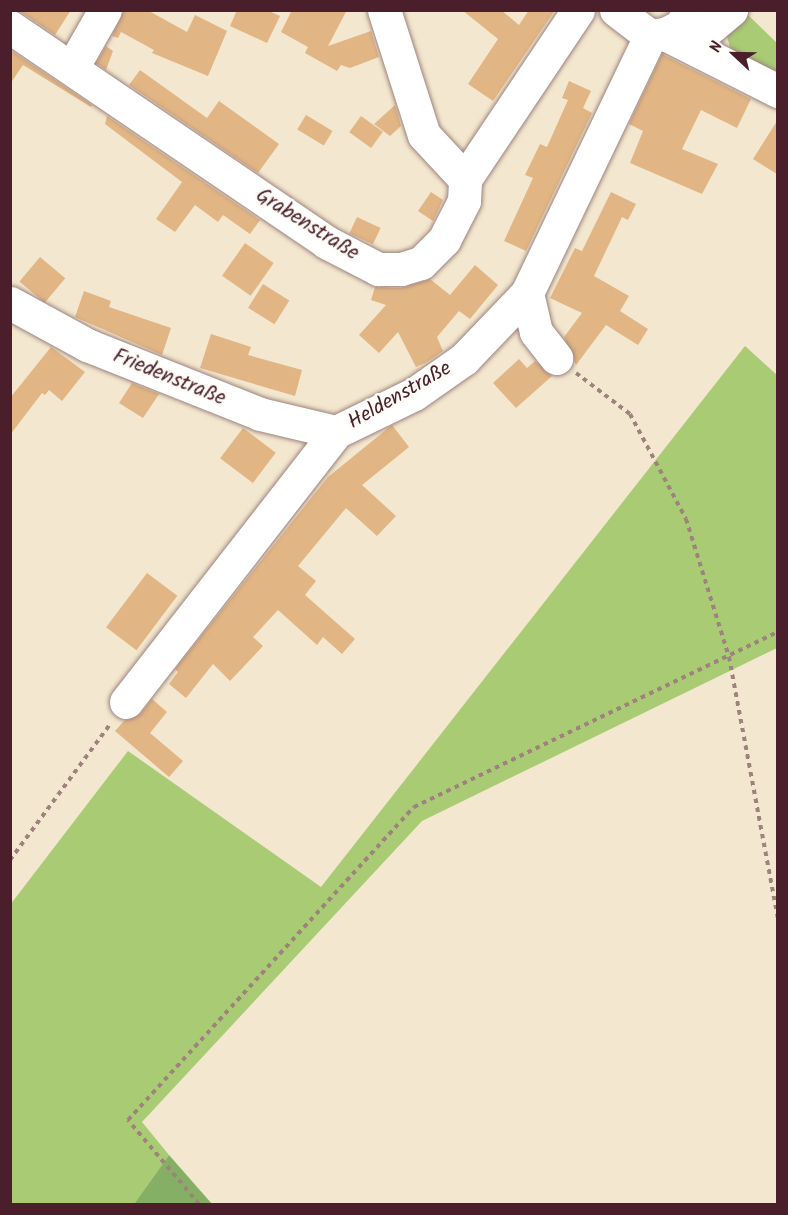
<!DOCTYPE html>
<html>
<head>
<meta charset="utf-8">
<style>
	body { margin:0 }
	#map { position:relative; width:788px; height:1215px; overflow:hidden; background:#f3e7cf; font-family:Kalam,sans-serif }
	div>[style] { position:absolute }
	[style*='--x'] { left:calc(var(--x)*1px); top:calc(var(--y)*1px); width:calc(var(--w)*1px); rotate:calc(var(--a)*1deg) }
	.green>* { inset:0; background:#a8cb74 }
	.forest>* { inset:0; background:#86af66 }
	.building>* { inset:0; background:#e2b584; transform-origin:0 0 }
	.path>* { height:4px; margin-top:-2px; transform-origin:0; background:repeating-linear-gradient(90deg,#9e837d 0 4.5px,transparent 0 9px) }
	.roads { filter:drop-shadow(0 0 2px #9e837d) drop-shadow(0 0 2px #9e837d) }
	.minor>* { height:33px; margin:-16.5px; padding:0 16.5px; transform-origin:16.5px; border-radius:16.5px; background:#fff }
	span { translate:-50% -50%; white-space:nowrap; text-align:center; line-height:1.15; -webkit-text-stroke:5px #fdfcf7; paint-order:stroke }
	.street-label { font-size:21px; color:#4a1f2b }
	.frame { position:absolute; inset:0; border:12px solid #4a1f2b; pointer-events:none }
	.north { position:absolute; left:704px; top:24px; width:60px; height:60px; -webkit-text-stroke:4px #fdfcf7; paint-order:stroke; rotate:292deg; font-size:16px; font-weight:700; line-height:24px; text-align:center; color:#4a1f2b }
	.north::after { content:''; display:block; margin:auto; width:21px; height:27px; background:#4a1f2b; clip-path:polygon(50% 0,100% 100%,50% 72%,0 100%) }
</style>
</head>
<body>
<div id="map">
	<div class="green">
		<i style="clip-path:polygon(744px 11px,777px 43px,777px 68px,773px 75px,731px 51px,724px 25px)"></i>
		<i style="clip-path:polygon(745px 346px,777px 375px,777px 648px,422px 821px,142px 1122px,169px 1155px,134px 1204px,11px 1204px,10px 905px,128px 751px,321px 887px)"></i>
	</div>
	<div class="forest">
		<i style="clip-path:polygon(169px 1155px,212px 1204px,134px 1204px)"></i>
	</div>
	<div class="building">
		<i style="clip-path:polygon(18px 10px,71px 10px,55px 35px)"></i>
		<i style="clip-path:polygon(124px 10px,147px 10px,187px 32px,195px 15px,227px 31px,208px 76px,152px 53px,154px 50px,121px 32px,118px 38px,112px 36px)"></i>
		<i style="clip-path:polygon(237px 10px,267px 10px,280px 16px,267px 43px,230px 26px)"></i>
		<i style="clip-path:polygon(292px 10px,347px 10px,328px 46px,371px 31px,379px 57px,350px 68px,341px 65px,337px 71px,305px 53px,308px 47px,281px 32px)"></i>
		<i style="clip-path:polygon(462px 10px,501px 10px,519px 25px,529px 10px,555px 10px,493px 101px,468px 84px,498px 39px)"></i>
		<i style="clip-path:polygon(106px 46px,113px 51px,106px 70px,96px 63px)"></i>
		<i style="clip-path:polygon(10px 50px,92px 105px,91px 107px,23px 65px,10px 84px)"></i>
		<i style="clip-path:polygon(662px 54px,751px 99px,737px 128px,701px 110px,682px 149px,718px 164px,702px 194px,630px 163px,643px 131px,629px 124px)"></i>
		<i style="clip-path:polygon(140px 70px,207px 118px,219px 101px,279px 144px,258px 173px,129px 85px)"></i>
		<i style="clip-path:polygon(569px 81px,591px 91px,583px 108px,592px 113px,526px 251px,504px 241px,533px 178px,525px 175px,540px 144px,547px 147px,568px 100px,562px 98px)"></i>
		<i style="clip-path:polygon(395px 105px,401px 126px,390px 136px,374px 124px)"></i>
		<i style="left:306px;top:115px;width:31px;height:17px;rotate:31deg"></i>
		<i style="clip-path:polygon(107px 116px,260px 220px,250px 234px,223px 215px,218px 222px,195px 205px,175px 232px,156px 219px,182px 182px,105px 124px)"></i>
		<i style="left:361px;top:116px;width:27px;height:20px;rotate:36deg"></i>
		<i style="clip-path:polygon(777px 121px,777px 174px,753px 159px)"></i>
		<i style="clip-path:polygon(431px 192px,443px 200px,433px 221px,418px 211px)"></i>
		<i style="clip-path:polygon(611px 192px,636px 204px,628px 220px,622px 217px,594px 276px,629px 296px,620px 311px,648px 329px,638px 345px,606px 325px,576px 365px,564px 337px,582px 313px,550px 298px,575px 248px,582px 251px)"></i>
		<i style="left:357px;top:217px;width:26px;height:18px;rotate:25deg"></i>
		<i style="left:245px;top:243px;width:35px;height:40px;rotate:35deg"></i>
		<i style="left:40px;top:257px;width:33px;height:32px;rotate:40deg"></i>
		<i style="clip-path:polygon(475px 265px,498px 285px,470px 319px,459px 311px,437px 337px,443px 351px,427px 362px,416px 367px,398px 332px,379px 353px,359px 335px,386px 305px,371px 300px,375px 287px,401px 288px,430px 279px,450px 295px)"></i>
		<i style="left:263px;top:284px;width:31px;height:28px;rotate:32deg"></i>
		<i style="clip-path:polygon(84px 291px,111px 301px,109px 307px,171px 328px,162px 355px,75px 317px)"></i>
		<i style="clip-path:polygon(211px 334px,251px 347px,248px 355px,302px 370px,295px 396px,200px 368px)"></i>
		<i style="clip-path:polygon(51px 347px,85px 372px,62px 401px,49px 390px,45px 395px,42px 393px,10px 435px,10px 398px)"></i>
		<i style="clip-path:polygon(519px 359px,527px 368px,535px 361px,552px 376px,516px 408px,493px 383px)"></i>
		<i style="clip-path:polygon(132px 383px,159px 394px,143px 418px,119px 403px)"></i>
		<i style="clip-path:polygon(392px 425px,409px 447px,362px 485px,396px 516px,377px 536px,346px 508px,298px 566px,316px 581px,305px 595px,355px 639px,342px 654px,323px 637px,317px 645px,278px 610px,253px 637px,263px 646px,230px 681px,213px 664px,186px 698px,169px 684px,178px 672px,175px 669px,328px 477px)"></i>
		<i style="left:243px;top:428px;width:41px;height:38px;rotate:37deg"></i>
		<i style="left:147px;top:573px;width:38px;height:68px;rotate:37deg"></i>
		<i style="clip-path:polygon(152px 699px,167px 712px,150px 733px,183px 761px,169px 777px,115px 731px,124px 721px,140px 714px)"></i>
	</div>
	<div class="path">
		<i style="--x:576;--y:373;--w:68;--a:37.2"></i>
		<i style="--x:630;--y:414;--w:119;--a:61.9"></i>
		<i style="--x:686;--y:519;--w:145;--a:72.7"></i>
		<i style="--x:729;--y:657;--w:266;--a:79.4"></i>
		<i style="--x:10;--y:860;--w:170;--a:-53.6"></i>
		<i style="--x:199;--y:1204;--w:110;--a:-130.2"></i>
		<i style="--x:128;--y:1120;--w:424;--a:-47.6"></i>
		<i style="--x:414;--y:807;--w:404;--a:-25.7"></i>
	</div>
	<div class="roads">
		<div class="minor">
			<i style="--x:384;--y:10;--w:131;--a:72.3"></i>
			<i style="--x:424;--y:135;--w:60;--a:47"></i>
			<i style="--x:616;--y:10;--w:43;--a:37.4"></i>
			<i style="--x:650;--y:36;--w:15;--a:-8"></i>
			<i style="--x:665;--y:34;--w:127;--a:26.8"></i>
			<i style="--x:10;--y:27;--w:382;--a:34.2"></i>
			<i style="--x:326;--y:242;--w:59;--a:27.4"></i>
			<i style="--x:378;--y:269;--w:23;--a:0"></i>
			<i style="--x:401;--y:269;--w:21;--a:-17"></i>
			<i style="--x:421;--y:263;--w:33;--a:-45"></i>
			<i style="--x:444;--y:240;--w:44;--a:-62.9"></i>
			<i style="--x:464;--y:201;--w:22;--a:-87"></i>
			<i style="--x:465;--y:179;--w:203;--a:-56.2"></i>
			<i style="--x:665;--y:34;--w:20;--a:-27"></i>
			<i style="--x:683;--y:25;--w:16;--a:-75"></i>
			<i style="--x:689;--y:45;--w:55;--a:-39.8"></i>
			<i style="--x:73;--y:66;--w:64;--a:-60.3"></i>
			<i style="--x:527;--y:293;--w:40;--a:77"></i>
			<i style="--x:536;--y:332;--w:33;--a:52"></i>
			<i style="--x:10;--y:303;--w:88;--a:28.6"></i>
			<i style="--x:87;--y:345;--w:186;--a:21.7"></i>
			<i style="--x:260;--y:414;--w:78;--a:13.3"></i>
			<i style="--x:126;--y:702;--w:342;--a:-52.1"></i>
			<i style="--x:336;--y:432;--w:87;--a:-26"></i>
			<i style="--x:414;--y:394;--w:61;--a:-35"></i>
			<i style="--x:464;--y:359;--w:91;--a:-46.3"></i>
			<i style="--x:527;--y:293;--w:285;--a:-64.4"></i>
		</div>
	</div>
	<div class="street-label">
		<span style="left:307px;top:225px;rotate:32deg">Grabenstraße</span>
		<span style="left:169px;top:378px;rotate:22deg">Friedenstraße</span>
		<span style="left:400px;top:396px;rotate:-30deg">Heldenstraße</span>
	</div>
	<div class="frame"></div>
	<div class="north">N</div>
</div>
</body>
</html>
